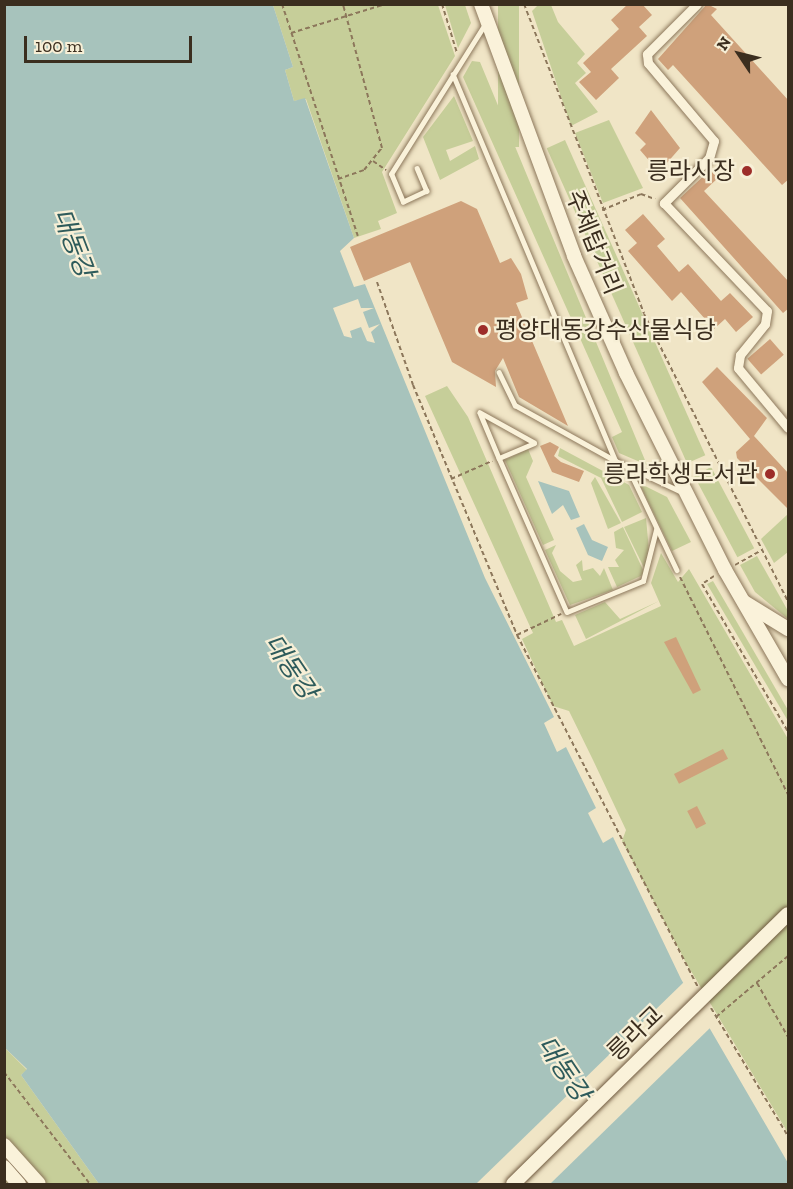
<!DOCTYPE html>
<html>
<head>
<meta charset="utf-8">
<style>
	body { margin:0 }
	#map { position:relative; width:793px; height:1189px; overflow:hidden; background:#f0e5c6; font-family:"Zilla Slab","Noto Sans KR",serif }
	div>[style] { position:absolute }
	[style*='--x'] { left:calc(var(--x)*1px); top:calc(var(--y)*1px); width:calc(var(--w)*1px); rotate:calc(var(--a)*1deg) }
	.green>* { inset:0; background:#c6ce99; transform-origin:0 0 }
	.water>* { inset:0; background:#a7c3bc }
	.pier>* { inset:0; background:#f0e5c6 }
	.building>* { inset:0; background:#cfa17b; transform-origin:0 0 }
	.path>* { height:2px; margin-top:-1px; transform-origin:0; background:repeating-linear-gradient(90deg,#8c775b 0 4.5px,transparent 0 7.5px) }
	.roads { filter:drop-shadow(0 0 2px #8c775b) drop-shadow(0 0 2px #8c775b) }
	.lane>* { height:4.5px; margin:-2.25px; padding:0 2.25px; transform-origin:2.25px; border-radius:2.25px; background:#faf2da }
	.street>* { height:9px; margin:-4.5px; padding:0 4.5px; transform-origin:4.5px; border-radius:4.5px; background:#faf2da }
	.secondary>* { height:14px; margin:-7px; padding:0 7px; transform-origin:7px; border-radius:7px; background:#faf2da }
	.bridges { filter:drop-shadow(0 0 2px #6e583e) drop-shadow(0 0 2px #6e583e) }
	.secondary-bridge>* { height:14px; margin:-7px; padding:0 7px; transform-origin:7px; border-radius:7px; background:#faf2da }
	.dots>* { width:16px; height:16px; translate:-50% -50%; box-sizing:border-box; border:3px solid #f7efd6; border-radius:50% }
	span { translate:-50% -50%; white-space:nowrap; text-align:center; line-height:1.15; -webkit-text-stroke:4.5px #f7efd6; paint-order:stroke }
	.poi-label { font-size:24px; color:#3b2e1f }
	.right { translate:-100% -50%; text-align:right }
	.left { translate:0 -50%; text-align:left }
	.street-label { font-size:24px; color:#3b2e1f }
	.water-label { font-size:26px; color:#2e5b5b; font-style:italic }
	.frame { position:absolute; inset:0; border:6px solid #3b2e1f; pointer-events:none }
	.north { position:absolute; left:709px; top:24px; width:60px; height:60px; -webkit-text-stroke:4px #f7efd6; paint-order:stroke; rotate:305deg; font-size:16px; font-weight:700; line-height:24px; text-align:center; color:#3b2e1f }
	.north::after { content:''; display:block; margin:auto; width:21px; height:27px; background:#3b2e1f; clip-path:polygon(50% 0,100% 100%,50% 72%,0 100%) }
	.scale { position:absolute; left:24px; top:36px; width:168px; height:27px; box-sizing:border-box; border:3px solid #3b2e1f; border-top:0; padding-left:8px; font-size:18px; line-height:21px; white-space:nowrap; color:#3b2e1f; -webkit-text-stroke:4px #f7efd6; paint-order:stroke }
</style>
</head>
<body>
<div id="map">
	<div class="green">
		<i style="clip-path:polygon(273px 5px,438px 5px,455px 56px,382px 172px,397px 213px,378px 221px,381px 229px,354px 238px,306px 99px,294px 101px,285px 70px,293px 67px)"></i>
		<i style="clip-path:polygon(445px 5px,465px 5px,471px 23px,458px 48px)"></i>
		<i style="left:498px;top:5px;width:21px;height:142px"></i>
		<i style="clip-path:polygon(538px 5px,551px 5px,558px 22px,585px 54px,577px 63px,586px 73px,575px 83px,598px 112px,571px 126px,532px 11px)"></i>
		<i style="clip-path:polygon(472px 61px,480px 62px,647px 465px,619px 453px,612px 437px,622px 432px,463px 77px)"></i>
		<i style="clip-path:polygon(454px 96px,473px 141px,446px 150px,450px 161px,475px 146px,479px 159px,440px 180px,423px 137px)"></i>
		<i style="clip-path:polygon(609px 120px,643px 188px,603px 203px,575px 133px)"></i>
		<i style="left:565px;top:140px;width:345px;height:20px;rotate:66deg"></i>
		<i style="clip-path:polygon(447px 386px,468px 417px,556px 622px,562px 620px,574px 646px,661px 606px,651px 583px,661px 553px,678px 582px,689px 569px,788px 739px,788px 1133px,685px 961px,622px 841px,626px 830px,593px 760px,569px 711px,553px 706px,522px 639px,533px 633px,425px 396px)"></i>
		<i style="clip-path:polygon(560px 448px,629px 485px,642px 512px,622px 522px,601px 478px,558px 456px)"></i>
		<i style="clip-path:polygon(528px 449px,533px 461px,526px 477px,554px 540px,543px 545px,505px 460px)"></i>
		<i style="left:711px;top:467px;width:92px;height:19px;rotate:62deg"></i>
		<i style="clip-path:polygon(595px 477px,621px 523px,608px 529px,591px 483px)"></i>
		<i style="clip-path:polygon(639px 483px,667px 497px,691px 542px,672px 551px)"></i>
		<i style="clip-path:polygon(788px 514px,788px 552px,774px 563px,761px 539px)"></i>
		<i style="clip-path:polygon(646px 518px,649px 551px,646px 572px,624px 527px)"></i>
		<i style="clip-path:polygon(623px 527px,645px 574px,617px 587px,608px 567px,619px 567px,615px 560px,624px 550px,616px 548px,614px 532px)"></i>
		<i style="clip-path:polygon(556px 545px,552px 553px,560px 571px,573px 582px,582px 580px,576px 565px,582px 560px,583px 571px,593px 568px,600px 576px,604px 568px,613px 590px,570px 605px,545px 550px)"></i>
		<i style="clip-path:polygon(757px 556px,788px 611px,788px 619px,755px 592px,740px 565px)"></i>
		<i style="clip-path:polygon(713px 581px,788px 710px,788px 721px,707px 584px)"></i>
		<i style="clip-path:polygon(659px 601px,586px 639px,575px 615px,605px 602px,620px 619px)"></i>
		<i style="clip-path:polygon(4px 1047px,27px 1070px,21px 1075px,99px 1184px,5px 1184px)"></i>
	</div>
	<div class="water">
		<i style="clip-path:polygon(4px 5px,273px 5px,293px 67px,285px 70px,294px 101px,305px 98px,354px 238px,340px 251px,354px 287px,365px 284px,485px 578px,554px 717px,544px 723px,557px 752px,566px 747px,596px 808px,588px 813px,603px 843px,613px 837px,681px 979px,788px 1163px,788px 1184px,99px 1184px,21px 1075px,27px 1069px,4px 1047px)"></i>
		<i style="clip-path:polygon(538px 481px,569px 491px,580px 517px,571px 520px,563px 505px,552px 514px)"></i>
		<i style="clip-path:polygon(584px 524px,592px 540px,608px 547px,602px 561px,588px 555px,576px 528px)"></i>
	</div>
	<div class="pier">
		<i style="clip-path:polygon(358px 299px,361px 308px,374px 308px,363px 312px,369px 328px,380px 324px,371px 332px,375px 343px,367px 341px,361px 327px,350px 331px,352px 338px,344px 336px,333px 308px)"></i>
		<i style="clip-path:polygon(685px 981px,711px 1027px,550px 1184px,476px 1184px)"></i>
	</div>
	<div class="building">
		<i style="clip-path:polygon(628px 4px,642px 4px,652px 15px,639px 27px,647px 36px,611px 69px,619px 78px,596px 100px,579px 82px,591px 72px,583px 63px,619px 29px,611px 20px)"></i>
		<i style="clip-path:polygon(707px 4px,717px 9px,711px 15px,789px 101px,789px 179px,782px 185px,673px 65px,668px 70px,658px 59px)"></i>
		<i style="clip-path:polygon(651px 110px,680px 148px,659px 172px,640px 150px,646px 144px,635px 133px)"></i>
		<i style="clip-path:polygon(710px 170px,718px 178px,704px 191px,789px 282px,789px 308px,783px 313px,680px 198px)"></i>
		<i style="clip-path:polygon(461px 201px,477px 209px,500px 263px,511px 258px,521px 274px,528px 299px,516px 303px,568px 426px,519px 397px,503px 358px,495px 371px,496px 387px,452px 362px,410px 262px,364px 281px,350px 247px)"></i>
		<i style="clip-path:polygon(643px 214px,665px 239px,657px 246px,679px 272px,688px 264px,721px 301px,730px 293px,753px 317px,736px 332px,725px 319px,714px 329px,681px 292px,672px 301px,628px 251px,637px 243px,625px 230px)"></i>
		<i style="left:770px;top:339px;width:21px;height:30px;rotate:49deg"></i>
		<i style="clip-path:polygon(717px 367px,767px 418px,754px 436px,789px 474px,789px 510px,737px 458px,736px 452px,750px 439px,702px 382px)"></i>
		<i style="clip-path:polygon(550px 442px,559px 447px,554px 456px,561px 462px,584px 471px,579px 482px,552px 472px,540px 446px)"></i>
		<i style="clip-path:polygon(676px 637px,701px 690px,693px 694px,664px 642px)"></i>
		<i style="left:723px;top:749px;width:11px;height:55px;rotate:63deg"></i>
		<i style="left:697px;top:806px;width:20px;height:11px;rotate:63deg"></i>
	</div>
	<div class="path">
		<i style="--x:282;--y:4;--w:244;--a:71.9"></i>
		<i style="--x:442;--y:4;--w:51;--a:73"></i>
		<i style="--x:524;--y:4;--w:332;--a:68.8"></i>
		<i style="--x:644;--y:314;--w:322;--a:63.4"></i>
		<i style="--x:291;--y:33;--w:99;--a:-17"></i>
		<i style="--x:373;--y:161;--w:16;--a:35"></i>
		<i style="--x:338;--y:179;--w:28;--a:-19"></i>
		<i style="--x:364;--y:170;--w:28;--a:-51"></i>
		<i style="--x:382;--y:148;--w:149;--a:-105.2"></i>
		<i style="--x:602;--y:210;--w:42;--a:-22.3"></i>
		<i style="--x:641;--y:194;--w:15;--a:20"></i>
		<i style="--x:377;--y:282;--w:109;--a:70.7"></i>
		<i style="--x:413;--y:385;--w:271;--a:67.4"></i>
		<i style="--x:517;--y:635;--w:396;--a:62.8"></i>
		<i style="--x:451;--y:479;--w:45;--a:-23.7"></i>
		<i style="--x:735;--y:565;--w:31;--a:-29"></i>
		<i style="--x:714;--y:576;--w:14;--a:146"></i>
		<i style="--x:702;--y:584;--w:171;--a:59.8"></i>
		<i style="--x:680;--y:577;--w:243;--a:63.6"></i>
		<i style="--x:517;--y:635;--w:49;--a:-25.5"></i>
		<i style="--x:757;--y:983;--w:62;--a:60.1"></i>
		<i style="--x:711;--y:1008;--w:149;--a:59"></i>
		<i style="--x:716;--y:1017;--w:94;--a:-40.3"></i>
		<i style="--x:4;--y:1072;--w:141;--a:52.5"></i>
	</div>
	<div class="roads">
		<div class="lane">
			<i style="--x:453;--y:74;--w:420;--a:67.2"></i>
			<i style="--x:616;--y:461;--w:73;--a:25.2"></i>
			<i style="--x:417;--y:168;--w:25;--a:67"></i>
			<i style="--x:427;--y:191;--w:26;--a:155"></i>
			<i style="--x:403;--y:202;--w:30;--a:-113"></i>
			<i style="--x:391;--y:174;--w:177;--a:-57.9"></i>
			<i style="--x:499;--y:372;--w:37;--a:64"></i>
			<i style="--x:515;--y:405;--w:115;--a:29"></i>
			<i style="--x:499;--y:458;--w:38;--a:-23"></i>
			<i style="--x:534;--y:443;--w:62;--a:-150.9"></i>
			<i style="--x:480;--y:413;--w:49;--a:67.1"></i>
			<i style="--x:499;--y:458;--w:168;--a:66.2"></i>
			<i style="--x:567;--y:612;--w:82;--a:-22.2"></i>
			<i style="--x:643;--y:581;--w:53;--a:-75.7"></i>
			<i style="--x:628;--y:467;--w:114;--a:64.6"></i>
		</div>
		<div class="street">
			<i style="--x:697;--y:4;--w:71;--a:135"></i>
			<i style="--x:647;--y:54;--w:9;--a:84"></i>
			<i style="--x:648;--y:63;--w:102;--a:49.8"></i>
			<i style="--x:714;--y:141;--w:18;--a:106"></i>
			<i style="--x:709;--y:158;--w:64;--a:135"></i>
			<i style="--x:664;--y:203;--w:149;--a:46.4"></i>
			<i style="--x:767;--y:311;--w:13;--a:99"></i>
			<i style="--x:765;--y:324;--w:40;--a:129"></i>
			<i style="--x:740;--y:355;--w:13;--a:99"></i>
			<i style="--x:738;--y:368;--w:78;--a:50.2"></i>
		</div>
		<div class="secondary">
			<i style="--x:481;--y:4;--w:269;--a:69.7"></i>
			<i style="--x:574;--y:256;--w:128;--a:66"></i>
			<i style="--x:626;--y:373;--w:220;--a:63.3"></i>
			<i style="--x:725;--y:570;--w:126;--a:60"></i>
			<i style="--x:744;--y:602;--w:52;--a:31.5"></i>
			<i style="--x:4;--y:1145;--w:52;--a:48.1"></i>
			<i style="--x:4;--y:1167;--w:23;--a:49"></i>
		</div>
	</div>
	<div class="bridges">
		<div class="secondary-bridge">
			<i style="--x:513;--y:1184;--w:385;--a:-44.5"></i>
		</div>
	</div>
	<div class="dots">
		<i style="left:747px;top:171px;background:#9d2d29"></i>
		<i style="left:483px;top:330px;background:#9d2d29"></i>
		<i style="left:770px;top:474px;background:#9d2d29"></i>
	</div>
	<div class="poi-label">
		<span class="right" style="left:735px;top:171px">릉라시장</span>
		<span class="left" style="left:495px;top:330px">평양대동강수산물식당</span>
		<span class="right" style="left:758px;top:474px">릉라학생도서관</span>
	</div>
	<div class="street-label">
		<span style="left:594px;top:242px;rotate:68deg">주체탑거리</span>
		<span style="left:635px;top:1033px;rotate:-44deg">릉라교</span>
	</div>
	<div class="water-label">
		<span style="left:73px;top:243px;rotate:69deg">대동강</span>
		<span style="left:290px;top:667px;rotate:56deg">대동강</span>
		<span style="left:563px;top:1069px;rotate:56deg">대동강</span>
	</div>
	<div class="frame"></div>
	<div class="north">N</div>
	<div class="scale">100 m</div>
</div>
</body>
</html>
